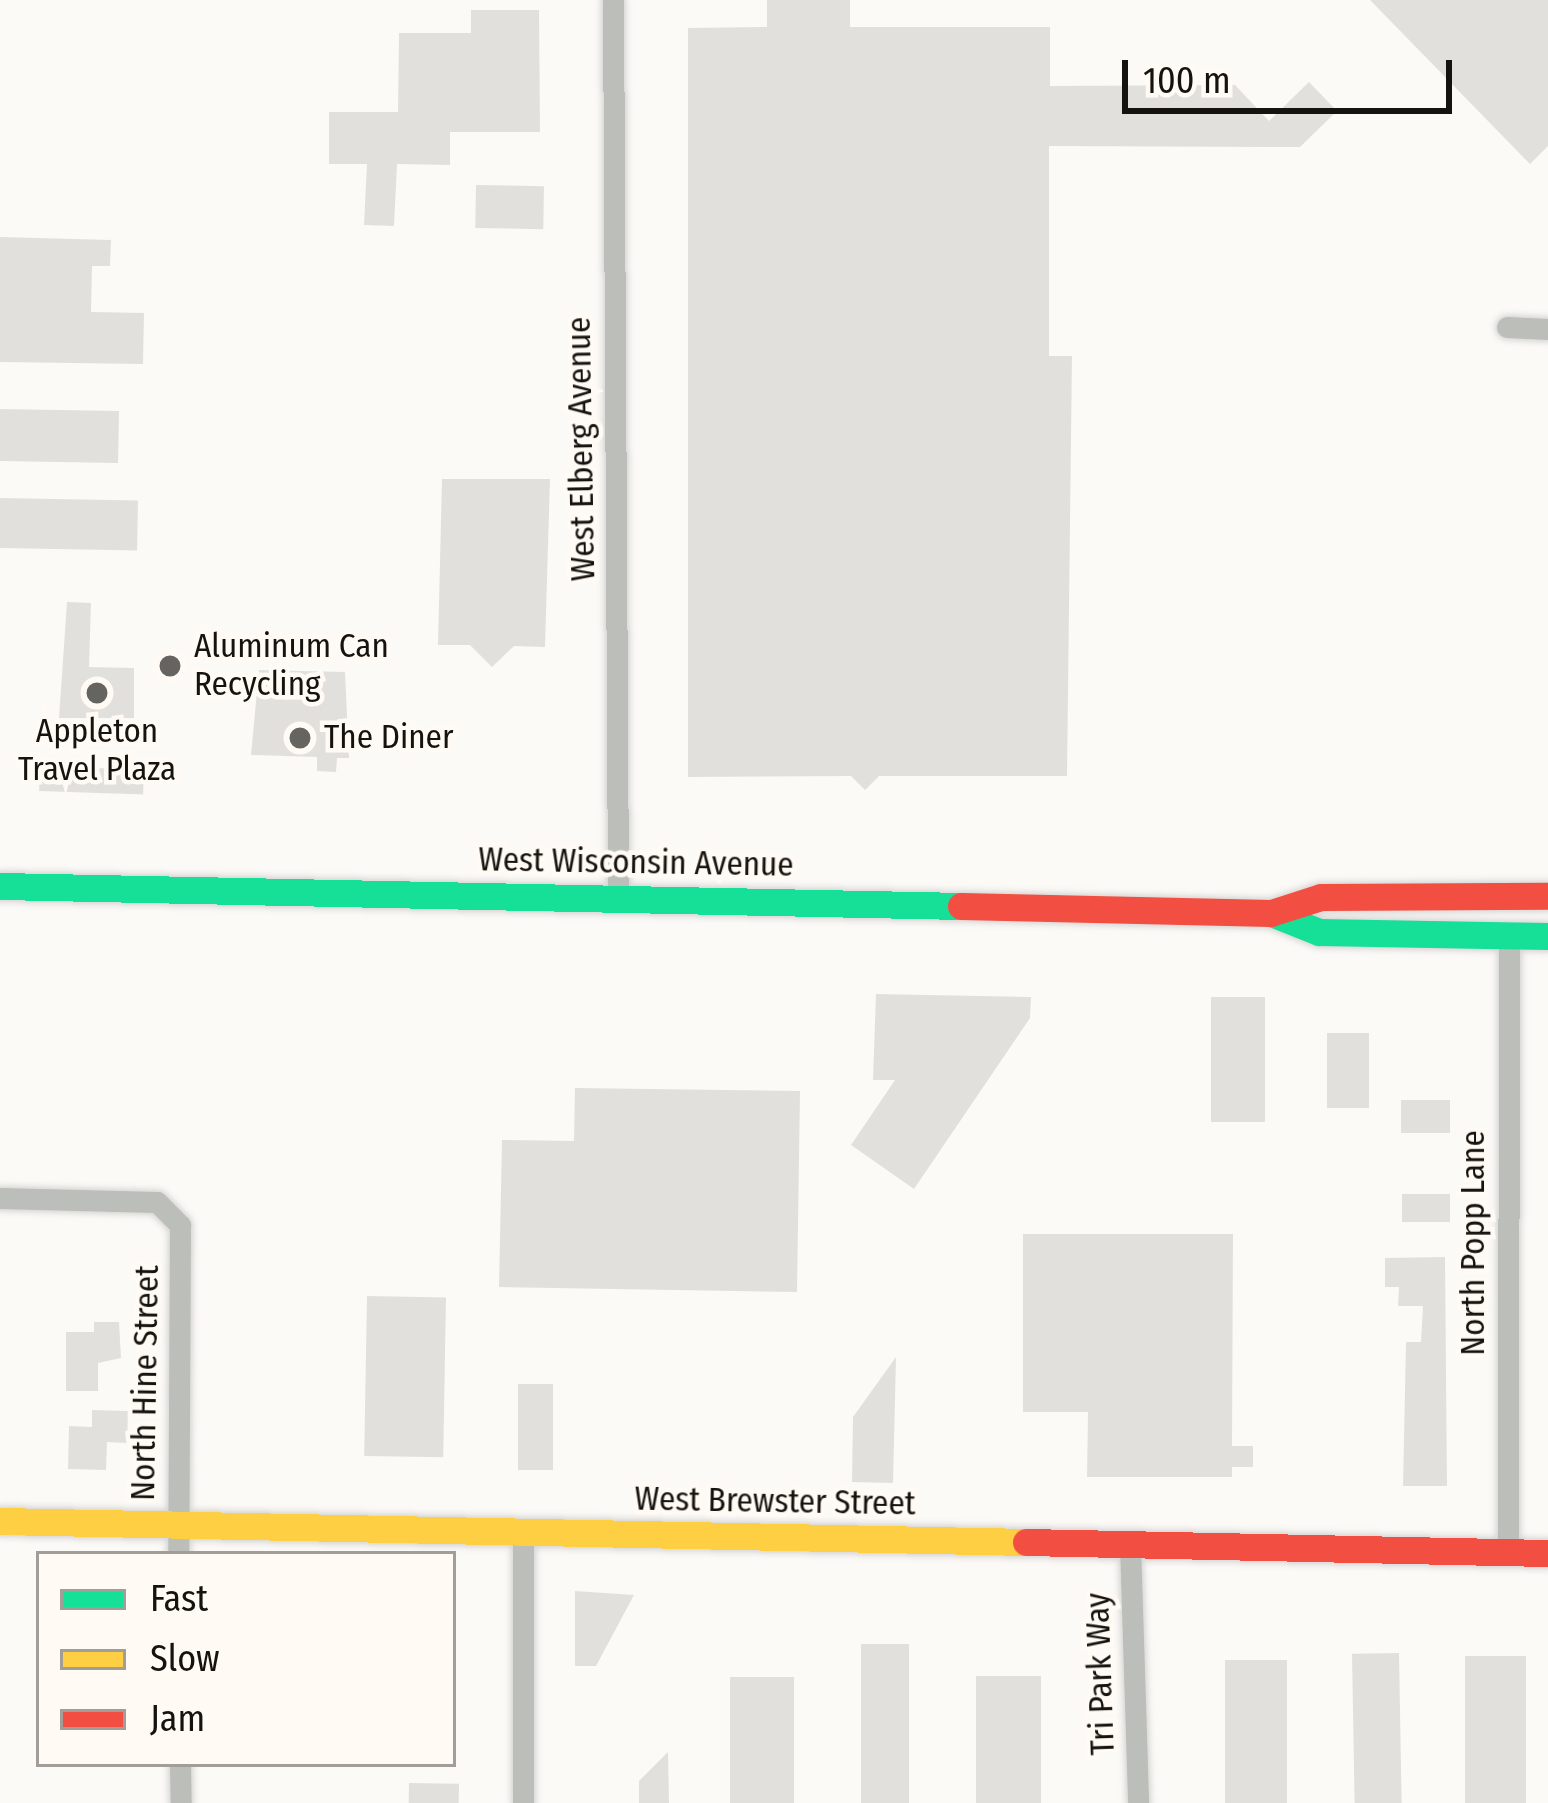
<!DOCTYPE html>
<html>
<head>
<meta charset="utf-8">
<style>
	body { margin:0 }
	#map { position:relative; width:1548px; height:1803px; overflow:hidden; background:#fcfaf7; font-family:"Fira Sans Condensed",sans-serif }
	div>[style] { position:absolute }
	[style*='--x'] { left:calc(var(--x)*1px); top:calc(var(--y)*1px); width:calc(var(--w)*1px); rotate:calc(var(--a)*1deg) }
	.building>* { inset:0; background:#e2e0dd; transform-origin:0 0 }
	.roads { filter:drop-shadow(0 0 3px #d6d5d3) drop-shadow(0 0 3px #d6d5d3) }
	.street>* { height:21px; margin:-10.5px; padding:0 10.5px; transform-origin:10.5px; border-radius:10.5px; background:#bcbeb9 }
	.fast>* { height:27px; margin:-13.5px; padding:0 13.5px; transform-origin:13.5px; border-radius:13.5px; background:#16e098 }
	.slow>* { height:27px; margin:-13.5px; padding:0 13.5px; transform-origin:13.5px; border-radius:13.5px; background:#ffcf43 }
	.jam>* { height:27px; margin:-13.5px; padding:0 13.5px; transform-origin:13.5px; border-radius:13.5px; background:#f24e42 }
	.dots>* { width:33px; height:33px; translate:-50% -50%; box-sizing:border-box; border:6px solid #fffaf4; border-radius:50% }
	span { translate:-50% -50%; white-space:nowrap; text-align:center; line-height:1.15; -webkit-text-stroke:9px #fffaf4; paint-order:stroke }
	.street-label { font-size:33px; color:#151310 }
	.poi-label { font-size:33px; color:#151310 }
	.left { translate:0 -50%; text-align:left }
	.legend { position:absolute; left:36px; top:1551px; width:420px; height:216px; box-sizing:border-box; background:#fffaf4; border:3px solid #a19e99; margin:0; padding:15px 21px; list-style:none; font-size:36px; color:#151310 }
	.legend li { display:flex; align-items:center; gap:24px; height:60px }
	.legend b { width:60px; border:3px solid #a19e99 }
	.scale { position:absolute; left:1122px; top:60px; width:330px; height:54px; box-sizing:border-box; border:6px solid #151310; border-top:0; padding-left:15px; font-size:36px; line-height:42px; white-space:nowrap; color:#151310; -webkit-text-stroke:9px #fffaf4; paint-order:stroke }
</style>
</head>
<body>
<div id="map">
	<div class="building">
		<i style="clip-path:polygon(767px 0,850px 0,850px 27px,1050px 27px,1050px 86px,1235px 85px,1269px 121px,1309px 82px,1337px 111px,1300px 147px,1049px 146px,1049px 356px,1072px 356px,1067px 776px,879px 776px,865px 790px,851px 776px,688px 777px,688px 28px,767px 27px)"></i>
		<i style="clip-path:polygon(1370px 0,1548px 0,1548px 146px,1530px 164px)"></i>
		<i style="clip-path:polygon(471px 10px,539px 10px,540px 132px,450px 132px,450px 165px,397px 164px,394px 226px,364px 225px,367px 164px,329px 164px,329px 112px,398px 112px,399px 33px,471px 33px)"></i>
		<i style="left:476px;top:185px;width:68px;height:43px;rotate:1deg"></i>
		<i style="clip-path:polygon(0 237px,111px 240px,110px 266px,92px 266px,91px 312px,144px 313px,143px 364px,0 362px)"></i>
		<i style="left:0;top:409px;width:119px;height:52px;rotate:1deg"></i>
		<i style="clip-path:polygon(442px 479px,550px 479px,545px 647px,514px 646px,492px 667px,470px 645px,438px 645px)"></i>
		<i style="left:0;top:498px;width:138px;height:50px;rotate:1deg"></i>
		<i style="clip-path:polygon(67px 602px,91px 603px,89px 667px,134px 668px,134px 718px,59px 718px)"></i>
		<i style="clip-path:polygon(259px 670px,345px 672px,349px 758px,337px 758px,336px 772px,317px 771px,317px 757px,251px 755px)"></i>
		<i style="left:40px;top:766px;width:104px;height:25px;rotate:2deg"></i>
		<i style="clip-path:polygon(876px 994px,1031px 997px,1030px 1018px,914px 1189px,851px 1145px,895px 1080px,873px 1080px)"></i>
		<i style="left:1211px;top:997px;width:54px;height:125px"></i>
		<i style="left:1327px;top:1033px;width:42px;height:75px"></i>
		<i style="clip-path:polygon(575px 1088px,800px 1091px,797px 1292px,499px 1287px,502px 1140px,574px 1141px)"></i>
		<i style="left:1450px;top:1100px;width:33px;height:49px;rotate:90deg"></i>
		<i style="left:1402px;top:1194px;width:48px;height:28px"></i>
		<i style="clip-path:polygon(1023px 1234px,1233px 1234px,1232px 1446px,1253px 1446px,1253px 1467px,1232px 1467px,1232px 1477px,1087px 1477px,1088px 1412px,1023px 1412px)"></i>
		<i style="clip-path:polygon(1445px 1257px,1447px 1486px,1403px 1486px,1406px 1342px,1421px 1342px,1423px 1306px,1398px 1306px,1399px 1287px,1385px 1287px,1385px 1258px)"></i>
		<i style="left:367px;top:1296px;width:79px;height:160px;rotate:1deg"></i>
		<i style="clip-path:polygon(94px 1322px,119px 1322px,121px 1358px,98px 1363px,98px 1391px,66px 1391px,66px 1332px,94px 1332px)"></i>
		<i style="clip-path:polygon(896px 1357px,893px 1483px,852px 1482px,853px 1417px)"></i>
		<i style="left:518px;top:1384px;width:35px;height:86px"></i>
		<i style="clip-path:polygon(92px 1410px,128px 1411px,127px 1443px,107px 1442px,106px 1470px,68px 1469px,69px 1426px,92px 1427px)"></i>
		<i style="clip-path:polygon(575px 1591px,634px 1595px,596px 1666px,575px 1666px)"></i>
		<i style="left:909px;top:1644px;width:159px;height:48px;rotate:90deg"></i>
		<i style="left:1399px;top:1653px;width:150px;height:47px;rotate:89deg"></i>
		<i style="left:1465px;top:1656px;width:61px;height:147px"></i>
		<i style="left:1225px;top:1660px;width:62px;height:143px"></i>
		<i style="left:976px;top:1676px;width:65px;height:127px"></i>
		<i style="left:730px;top:1677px;width:64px;height:126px"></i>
		<i style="clip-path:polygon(668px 1752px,669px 1803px,639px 1803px,639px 1781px)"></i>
		<i style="left:409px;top:1783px;width:50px;height:20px;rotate:1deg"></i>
	</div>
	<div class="roads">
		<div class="street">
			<i style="--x:613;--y:0;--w:898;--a:89.68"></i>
			<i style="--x:1507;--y:327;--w:41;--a:2.8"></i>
			<i style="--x:0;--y:1198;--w:157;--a:1.5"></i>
			<i style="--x:157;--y:1202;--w:33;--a:45"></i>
			<i style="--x:180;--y:1225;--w:329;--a:90.3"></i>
			<i style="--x:1130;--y:1544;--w:259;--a:88.2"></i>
			<i style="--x:1508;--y:1551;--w:616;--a:-89.91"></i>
			<i style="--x:180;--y:1764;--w:39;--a:89"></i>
			<i style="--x:523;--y:1803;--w:271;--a:-90"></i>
		</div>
		<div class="fast">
			<i style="--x:0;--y:886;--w:961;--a:1.19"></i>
			<i style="--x:1271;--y:913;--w:52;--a:21.6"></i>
			<i style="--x:1319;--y:932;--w:229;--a:1"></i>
		</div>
		<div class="slow">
			<i style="--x:0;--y:1521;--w:1026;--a:1.17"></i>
		</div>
		<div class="jam">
			<i style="--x:961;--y:906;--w:310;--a:1.3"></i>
			<i style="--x:1271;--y:913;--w:52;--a:-17.7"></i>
			<i style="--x:1321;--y:897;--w:227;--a:-0.3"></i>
			<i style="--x:1026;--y:1542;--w:522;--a:1.21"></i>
		</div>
	</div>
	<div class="dots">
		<i style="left:170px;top:666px;background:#666461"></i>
		<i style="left:97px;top:693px;background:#666461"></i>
		<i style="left:300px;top:738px;background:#666461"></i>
	</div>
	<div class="street-label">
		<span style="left:582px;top:449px;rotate:-91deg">West Elberg Avenue</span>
		<span style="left:636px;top:863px;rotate:1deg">West Wisconsin Avenue</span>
		<span style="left:1474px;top:1243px;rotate:-90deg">North Popp Lane</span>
		<span style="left:146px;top:1383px;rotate:-89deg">North Hine Street</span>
		<span style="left:775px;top:1502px;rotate:1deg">West Brewster Street</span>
		<span style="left:1101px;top:1674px;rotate:-92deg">Tri Park Way</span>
	</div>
	<div class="poi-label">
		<span class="left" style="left:194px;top:666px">Aluminum Can<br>Recycling</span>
		<span style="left:97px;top:751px">Appleton<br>Travel Plaza</span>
		<span class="left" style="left:324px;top:738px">The Diner</span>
	</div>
	<ul class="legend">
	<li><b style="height:15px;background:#16e098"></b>Fast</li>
	<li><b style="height:15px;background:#ffcf43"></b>Slow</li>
	<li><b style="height:15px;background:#f24e42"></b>Jam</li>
	</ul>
	<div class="scale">100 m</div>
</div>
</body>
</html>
